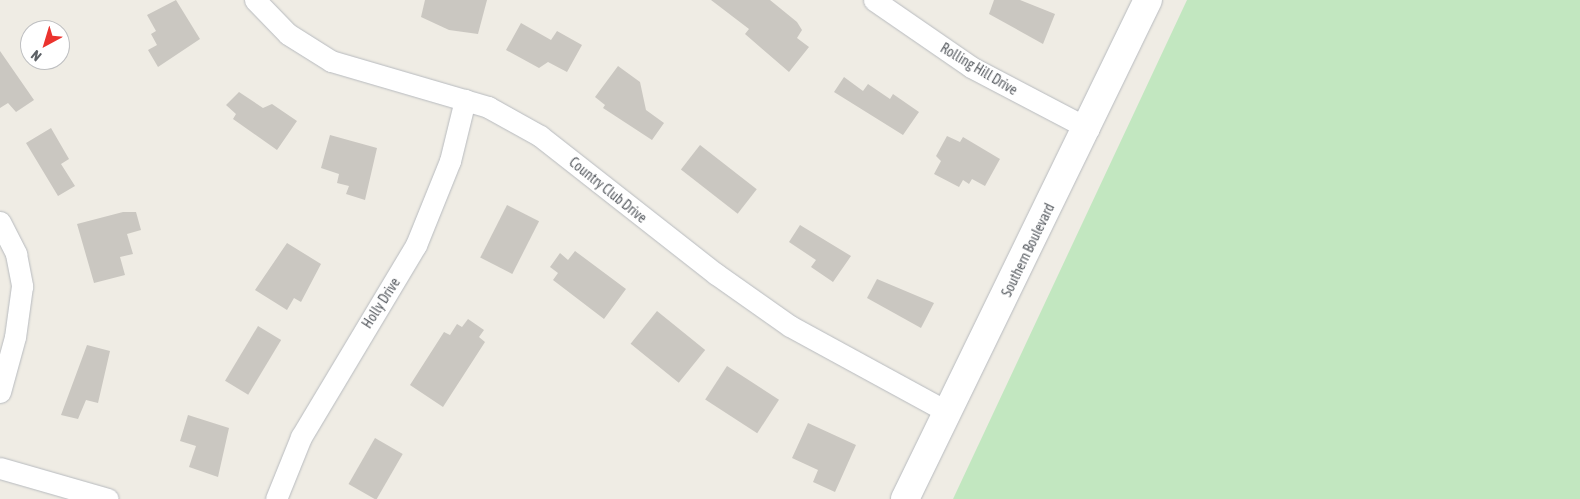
<!DOCTYPE html>
<html>
<head>
<meta charset="utf-8">
<style>
	body { margin:0 }
	#map { position:relative; width:1580px; height:499px; overflow:hidden; background:#efece4; font-family:"Asap Condensed",sans-serif }
	div>[style] { position:absolute }
	[style*='--x'] { left:calc(var(--x)*1px); top:calc(var(--y)*1px); width:calc(var(--w)*1px); rotate:calc(var(--a)*1deg) }
	.green>* { inset:0; background:#c2e7c0 }
	.building>* { inset:0; background:#cac7c1; transform-origin:0 0 }
	.roads { filter:drop-shadow(0 0 1px #b7babe) drop-shadow(0 0 1px #b7babe) }
	.minor>* { height:21px; margin:-10.5px; padding:0 10.5px; transform-origin:10.5px; border-radius:10.5px; background:#fff }
	.secondary>* { height:28px; margin:-14px; padding:0 14px; transform-origin:14px; border-radius:14px; background:#fff }
	span { translate:-50% -50%; white-space:nowrap; text-align:center; line-height:1.15; -webkit-text-stroke:4px #fff; paint-order:stroke }
	.street-label { font-size:14px; color:#5c6065 }
	.north { position:absolute; left:20px; top:20px; width:50px; height:50px; box-sizing:border-box; background:#fff; border:1px solid #bebfc1; border-radius:50%; rotate:219deg; font-size:14px; font-weight:700; line-height:20px; text-align:center; color:#5c6065 }
	.north::after { content:''; display:block; margin:auto; width:18px; height:22px; background:#eb332e; clip-path:polygon(50% 0,100% 100%,50% 72%,0 100%) }
</style>
</head>
<body>
<div id="map">
	<div class="green">
		<i style="clip-path:polygon(1187px 0,1580px 0,1580px 499px,953px 499px)"></i>
	</div>
	<div class="building">
		<i style="clip-path:polygon(176px 0,200px 39px,158px 67px,148px 50px,157px 45px,151px 34px,156px 31px,147px 15px)"></i>
		<i style="clip-path:polygon(425px 0,487px 0,478px 34px,449px 30px,421px 17px)"></i>
		<i style="clip-path:polygon(711px 0,770px 0,797px 22px,802px 30px,797px 38px,809px 47px,789px 72px,745px 34px,749px 29px)"></i>
		<i style="clip-path:polygon(994px 0,1020px 0,1055px 14px,1043px 44px,989px 14px)"></i>
		<i style="clip-path:polygon(521px 23px,551px 40px,557px 31px,582px 45px,567px 72px,548px 62px,539px 68px,506px 50px)"></i>
		<i style="clip-path:polygon(0 51px,34px 100px,16px 112px,8px 103px,0 108px)"></i>
		<i style="clip-path:polygon(618px 66px,640px 82px,646px 110px,664px 123px,652px 140px,603px 108px,605px 105px,595px 97px)"></i>
		<i style="clip-path:polygon(844px 77px,863px 91px,868px 84px,890px 99px,893px 94px,919px 112px,903px 135px,834px 92px)"></i>
		<i style="clip-path:polygon(239px 92px,263px 108px,272px 104px,297px 121px,277px 150px,233px 119px,236px 114px,226px 105px)"></i>
		<i style="clip-path:polygon(51px 128px,69px 159px,61px 164px,75px 186px,58px 196px,26px 143px)"></i>
		<i style="clip-path:polygon(330px 135px,377px 148px,365px 200px,346px 194px,349px 186px,337px 183px,339px 174px,321px 168px)"></i>
		<i style="clip-path:polygon(947px 136px,960px 142px,963px 137px,1000px 159px,985px 186px,972px 179px,969px 184px,963px 180px,959px 187px,934px 174px,941px 161px,936px 156px)"></i>
		<i style="left:700px;top:145px;width:72px;height:31px;rotate:38deg"></i>
		<i style="left:507px;top:205px;width:36px;height:59px;rotate:27deg"></i>
		<i style="clip-path:polygon(123px 212px,136px 212px,141px 230px,127px 234px,133px 254px,120px 257px,125px 275px,94px 283px,77px 224px)"></i>
		<i style="clip-path:polygon(800px 225px,851px 256px,833px 282px,811px 267px,816px 260px,789px 242px)"></i>
		<i style="clip-path:polygon(287px 243px,321px 264px,301px 302px,294px 298px,287px 310px,255px 290px)"></i>
		<i style="clip-path:polygon(575px 251px,626px 289px,604px 319px,553px 280px,558px 273px,550px 267px,560px 253px,568px 260px)"></i>
		<i style="clip-path:polygon(877px 279px,934px 303px,921px 328px,867px 298px)"></i>
		<i style="left:657px;top:311px;width:62px;height:42px;rotate:39deg"></i>
		<i style="clip-path:polygon(468px 319px,484px 330px,479px 337px,485px 342px,443px 407px,410px 385px,444px 332px,450px 335px,457px 324px,462px 327px)"></i>
		<i style="left:258px;top:326px;width:27px;height:64px;rotate:31deg"></i>
		<i style="clip-path:polygon(87px 345px,110px 351px,98px 403px,86px 400px,78px 419px,61px 415px)"></i>
		<i style="left:727px;top:366px;width:62px;height:40px;rotate:33deg"></i>
		<i style="clip-path:polygon(188px 415px,229px 428px,218px 477px,189px 467px,196px 446px,180px 441px)"></i>
		<i style="clip-path:polygon(808px 423px,856px 445px,835px 492px,813px 482px,818px 470px,792px 458px)"></i>
		<i style="left:375px;top:438px;width:32px;height:53px;rotate:30deg"></i>
	</div>
	<div class="roads">
		<div class="minor">
			<i style="--x:255;--y:0;--w:47;--a:45.9"></i>
			<i style="--x:288;--y:34;--w:51;--a:32.1"></i>
			<i style="--x:331;--y:61;--w:164;--a:16.3"></i>
			<i style="--x:488;--y:107;--w:60;--a:29.1"></i>
			<i style="--x:540;--y:136;--w:224;--a:38.1"></i>
			<i style="--x:716;--y:274;--w:90;--a:35.1"></i>
			<i style="--x:790;--y:326;--w:180;--a:28.6"></i>
			<i style="--x:874;--y:0;--w:118;--a:34.6"></i>
			<i style="--x:971;--y:67;--w:133;--a:27.7"></i>
			<i style="--x:0;--y:222;--w:36;--a:63"></i>
			<i style="--x:16;--y:254;--w:33;--a:79"></i>
			<i style="--x:22;--y:286;--w:51;--a:97.8"></i>
			<i style="--x:15;--y:337;--w:57;--a:105.3"></i>
			<i style="--x:0;--y:468;--w:112;--a:16"></i>
			<i style="--x:276;--y:499;--w:67;--a:-68"></i>
			<i style="--x:301;--y:437;--w:224;--a:-59.1"></i>
			<i style="--x:416;--y:245;--w:91;--a:-68"></i>
			<i style="--x:450;--y:161;--w:63;--a:-76.2"></i>
		</div>
		<div class="secondary">
			<i style="--x:905;--y:499;--w:555;--a:-64.04"></i>
		</div>
	</div>
	<div class="street-label">
		<span style="left:979px;top:69px;rotate:31deg">Rolling Hill Drive</span>
		<span style="left:608px;top:190px;rotate:39deg">Country Club Drive</span>
		<span style="left:1028px;top:250px;rotate:-64deg">Southern Boulevard</span>
		<span style="left:381px;top:303px;rotate:-57deg">Holly Drive</span>
	</div>
	<div class="north">N</div>
</div>
</body>
</html>
